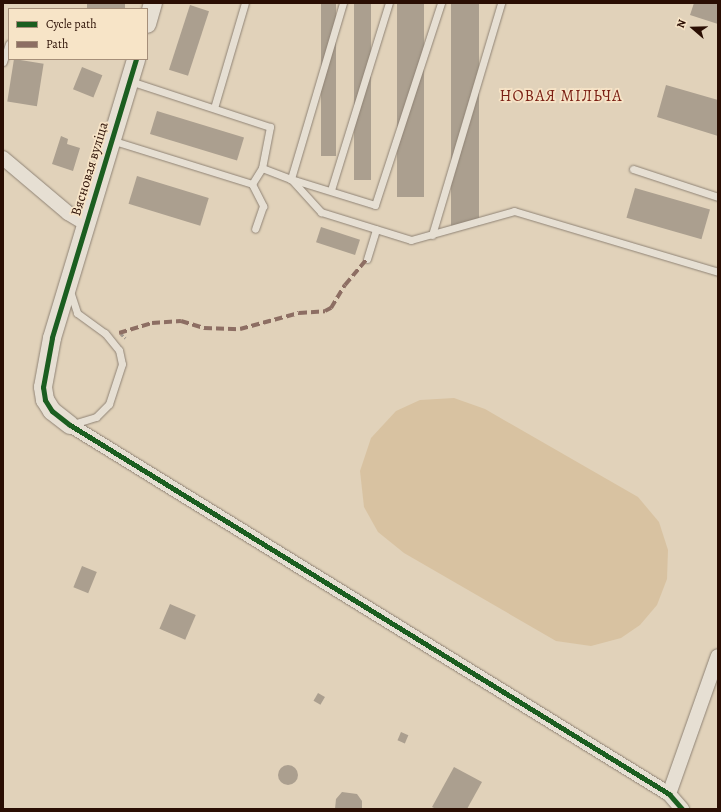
<!DOCTYPE html>
<html>
<head>
<meta charset="utf-8">
<style>
	body { margin:0 }
	#map { position:relative; width:721px; height:812px; overflow:hidden; background:#e1d2ba; font-family:Alegreya,serif }
	div>[style] { position:absolute }
	[style*='--x'] { left:calc(var(--x)*1px); top:calc(var(--y)*1px); width:calc(var(--w)*1px); rotate:calc(var(--a)*1deg) }
	.green>* { inset:0; background:#d8c2a1 }
	.building>* { inset:0; background:#ab9f8f; transform-origin:0 0 }
	.round { border-radius:50% }
	.path>* { height:2.5px; margin-top:-1.25px; transform-origin:0; background:repeating-linear-gradient(90deg,#a2998f 0 3px,transparent 0 5px) }
	.roads { filter:drop-shadow(0 0 1px #8f8375) drop-shadow(0 0 1px #8f8375) }
	.service>* { height:7px; margin:-3.5px; padding:0 3.5px; transform-origin:3.5px; border-radius:3.5px; background:#e6dfd3 }
	.minor>* { height:14px; margin:-7px; padding:0 7px; transform-origin:7px; border-radius:7px; background:#e6dfd3 }
	.tertiary>* { height:18px; margin:-9px; padding:0 9px; transform-origin:9px; border-radius:9px; background:#e6dfd3 }
	.quiet>* { height:4px; margin-top:-2px; transform-origin:0; background:repeating-linear-gradient(90deg,#8d6e63 0 8px,transparent 0 12px) }
	.cycleway>* { height:5px; margin:-2.5px; padding:0 2.5px; transform-origin:2.5px; border-radius:2.5px; background:#1b5e20 }
	span { translate:-50% -50%; white-space:nowrap; text-align:center; line-height:1.15; -webkit-text-stroke:3.5px #f7e4c7; paint-order:stroke }
	.street-label { font-size:14px; color:#2a0e03 }
	.quarter-label { font-size:16px; color:#7a1f14; letter-spacing:1px }
	.frame { position:absolute; inset:0; border:4px solid #2a0e03; pointer-events:none }
	.legend { position:absolute; left:8px; top:8px; width:140px; height:52px; box-sizing:border-box; background:#f7e4c7; border:1px solid #a58e79; margin:0; padding:5px 7px; list-style:none; font-size:12px; color:#2a0e03 }
	.legend li { display:flex; align-items:center; gap:8px; height:20px }
	.legend b { width:20px; border:1px solid #a58e79 }
	.north { position:absolute; left:673px; top:8px; width:40px; height:40px; -webkit-text-stroke:3px #f7e4c7; paint-order:stroke; rotate:290deg; font-size:11px; font-weight:700; line-height:16px; text-align:center; color:#2a0e03 }
	.north::after { content:''; display:block; margin:auto; width:14px; height:18px; background:#2a0e03; clip-path:polygon(50% 0,100% 100%,50% 72%,0 100%) }
</style>
</head>
<body>
<div id="map">
	<div class="green">
		<i style="clip-path:polygon(454px 398px,485px 409px,638px 497px,659px 522px,668px 550px,667px 579px,657px 605px,640px 625px,621px 638px,591px 646px,556px 641px,404px 553px,378px 532px,364px 507px,360px 471px,371px 438px,396px 411px,420px 400px)"></i>
	</div>
	<div class="building">
		<i style="left:87px;top:3px;width:38px;height:6px"></i>
		<i style="left:321px;top:3px;width:15px;height:153px"></i>
		<i style="left:354px;top:3px;width:17px;height:177px"></i>
		<i style="left:397px;top:3px;width:27px;height:194px"></i>
		<i style="left:451px;top:3px;width:28px;height:223px"></i>
		<i style="clip-path:polygon(694px 3px,718px 3px,718px 24px,690px 15px)"></i>
		<i style="left:190px;top:5px;width:20px;height:68px;rotate:18deg"></i>
		<i style="left:14px;top:59px;width:30px;height:43px;rotate:9deg"></i>
		<i style="left:82px;top:67px;width:22px;height:24px;rotate:22deg"></i>
		<i style="clip-path:polygon(666px 85px,718px 100px,718px 136px,657px 117px)"></i>
		<i style="left:157px;top:111px;width:91px;height:24px;rotate:17deg"></i>
		<i style="clip-path:polygon(61px 136px,68px 139px,67px 144px,80px 148px,73px 171px,52px 164px)"></i>
		<i style="left:137px;top:176px;width:75px;height:29px;rotate:17deg"></i>
		<i style="left:635px;top:188px;width:78px;height:31px;rotate:16deg"></i>
		<i style="left:321px;top:227px;width:41px;height:16px;rotate:18deg"></i>
		<i style="left:82px;top:566px;width:16px;height:23px;rotate:22deg"></i>
		<i style="left:170px;top:604px;width:28px;height:27px;rotate:23deg"></i>
		<i style="left:318px;top:693px;width:8px;height:9px;rotate:30deg"></i>
		<i style="left:401px;top:732px;width:8px;height:9px;rotate:23deg"></i>
		<i class="round" style="left:278px;top:765px;width:20px;height:20px"></i>
		<i style="clip-path:polygon(454px 767px,482px 782px,467px 809px,436px 809px,432px 807px)"></i>
		<i style="clip-path:polygon(342px 792px,357px 794px,362px 801px,362px 809px,335px 809px,336px 799px)"></i>
	</div>
	<div class="path">
		<i style="--x:121;--y:334;--w:6;--a:39"></i>
	</div>
	<div class="roads">
		<div class="service">
			<i style="--x:343;--y:3;--w:184;--a:106.5"></i>
			<i style="--x:291;--y:179;--w:88;--a:17.2"></i>
			<i style="--x:375;--y:205;--w:213;--a:-71.9"></i>
			<i style="--x:3;--y:62;--w:19;--a:-72"></i>
			<i style="--x:214;--y:108;--w:109;--a:-73.6"></i>
			<i style="--x:111;--y:140;--w:148;--a:17.3"></i>
			<i style="--x:252;--y:184;--w:19;--a:-58"></i>
			<i style="--x:262;--y:168;--w:42;--a:-79"></i>
			<i style="--x:270;--y:127;--w:147;--a:-161.8"></i>
			<i style="--x:262;--y:168;--w:31;--a:21"></i>
			<i style="--x:291;--y:179;--w:45;--a:47.7"></i>
			<i style="--x:321;--y:212;--w:94;--a:17.3"></i>
			<i style="--x:411;--y:240;--w:107;--a:-15.7"></i>
			<i style="--x:514;--y:211;--w:213;--a:16.6"></i>
			<i style="--x:633;--y:169;--w:89;--a:18.2"></i>
			<i style="--x:252;--y:184;--w:25;--a:63"></i>
			<i style="--x:263;--y:206;--w:24;--a:109"></i>
			<i style="--x:331;--y:190;--w:196;--a:-72.8"></i>
			<i style="--x:432;--y:235;--w:242;--a:-73.4"></i>
			<i style="--x:367;--y:259;--w:31;--a:-73"></i>
			<i style="--x:70;--y:291;--w:23;--a:72"></i>
			<i style="--x:77;--y:313;--w:34;--a:36"></i>
			<i style="--x:105;--y:333;--w:22;--a:51"></i>
			<i style="--x:119;--y:350;--w:14;--a:78"></i>
			<i style="--x:122;--y:364;--w:42;--a:108"></i>
			<i style="--x:109;--y:404;--w:18;--a:135"></i>
			<i style="--x:96;--y:417;--w:27;--a:163"></i>
		</div>
		<div class="minor">
			<i style="--x:3;--y:158;--w:85;--a:40.2"></i>
			<i style="--x:68;--y:213;--w:21;--a:31"></i>
			<i style="--x:70;--y:425;--w:704;--a:31.63"></i>
			<i style="--x:669;--y:794;--w:20;--a:49"></i>
			<i style="--x:669;--y:794;--w:146;--a:-70.5"></i>
		</div>
		<div class="tertiary">
			<i style="--x:147;--y:24;--w:22;--a:-74"></i>
			<i style="--x:70;--y:425;--w:23;--a:-142"></i>
			<i style="--x:52;--y:411;--w:13;--a:-122"></i>
			<i style="--x:45;--y:400;--w:13;--a:-99"></i>
			<i style="--x:43;--y:387;--w:50;--a:-79.6"></i>
			<i style="--x:52;--y:338;--w:291;--a:-73.2"></i>
		</div>
	</div>
	<div class="quiet">
		<i style="--x:119;--y:333;--w:34;--a:-17"></i>
		<i style="--x:152;--y:323;--w:29;--a:-4"></i>
		<i style="--x:181;--y:321;--w:24;--a:17"></i>
		<i style="--x:204;--y:328;--w:36;--a:2"></i>
		<i style="--x:240;--y:329;--w:61;--a:-15.2"></i>
		<i style="--x:299;--y:313;--w:26;--a:-4"></i>
		<i style="--x:325;--y:311;--w:7;--a:-27"></i>
		<i style="--x:331;--y:308;--w:27;--a:-59"></i>
		<i style="--x:345;--y:285;--w:34;--a:-50"></i>
	</div>
	<div class="cycleway">
		<i style="--x:136;--y:59;--w:291;--a:106.8"></i>
		<i style="--x:52;--y:338;--w:50;--a:100.4"></i>
		<i style="--x:43;--y:387;--w:13;--a:81"></i>
		<i style="--x:45;--y:400;--w:13;--a:58"></i>
		<i style="--x:52;--y:411;--w:23;--a:38"></i>
		<i style="--x:70;--y:425;--w:704;--a:31.63"></i>
		<i style="--x:669;--y:794;--w:20;--a:49"></i>
	</div>
	<div class="street-label">
		<span style="left:90px;top:169px;rotate:-73deg">Вясновая вуліца</span>
	</div>
	<div class="quarter-label">
		<span style="left:561px;top:96px">НОВАЯ МІЛЬЧА</span>
	</div>
	<div class="frame"></div>
	<ul class="legend">
	<li><b style="height:5px;background:#1b5e20"></b>Cycle path</li>
	<li><b style="height:5px;background:#8d6e63"></b>Path</li>
	</ul>
	<div class="north">N</div>
</div>
</body>
</html>
